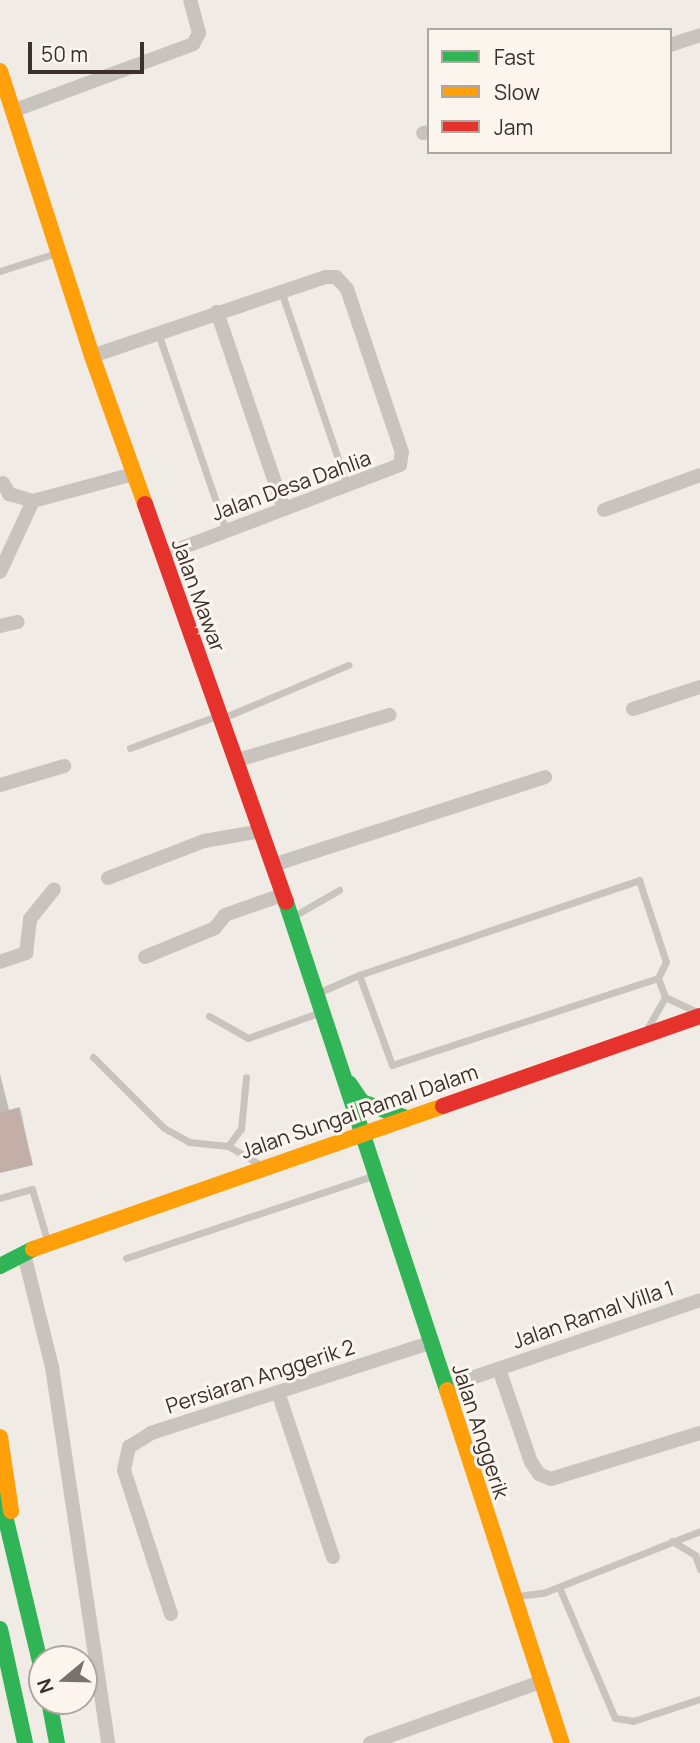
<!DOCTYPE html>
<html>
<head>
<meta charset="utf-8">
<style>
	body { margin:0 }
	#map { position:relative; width:700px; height:1743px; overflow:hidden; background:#f0ebe5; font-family:Manrope,sans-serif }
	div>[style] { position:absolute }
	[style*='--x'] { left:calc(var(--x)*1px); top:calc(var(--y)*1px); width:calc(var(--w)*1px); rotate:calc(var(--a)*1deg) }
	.shadow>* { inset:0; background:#0003 }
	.building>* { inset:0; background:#c3afa7 }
	.lane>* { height:7px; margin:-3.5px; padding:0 3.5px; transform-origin:3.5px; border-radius:3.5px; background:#c9c3be }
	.street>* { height:14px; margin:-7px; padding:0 7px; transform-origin:7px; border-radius:7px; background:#c9c3be }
	.fast>* { height:16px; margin:-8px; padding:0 8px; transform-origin:8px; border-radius:8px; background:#30b455 }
	.slow>* { height:16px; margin:-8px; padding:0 8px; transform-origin:8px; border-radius:8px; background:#ff9f0a }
	.jam>* { height:16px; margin:-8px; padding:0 8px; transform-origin:8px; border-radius:8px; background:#e5322d }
	span { translate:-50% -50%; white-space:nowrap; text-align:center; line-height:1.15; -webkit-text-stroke:6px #fbf5ee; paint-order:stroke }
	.street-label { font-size:21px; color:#3b302b }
	.legend { position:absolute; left:427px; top:28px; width:245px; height:126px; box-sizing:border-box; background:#fbf5ee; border:2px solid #aea6a0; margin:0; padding:9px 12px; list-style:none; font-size:21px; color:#3b302b }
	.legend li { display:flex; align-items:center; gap:14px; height:35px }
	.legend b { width:35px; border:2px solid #aea6a0 }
	.north { position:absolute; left:28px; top:1645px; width:70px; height:70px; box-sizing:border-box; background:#fbf5ee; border:2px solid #aea6a0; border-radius:50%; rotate:251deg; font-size:19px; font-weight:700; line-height:28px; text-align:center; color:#3b302b }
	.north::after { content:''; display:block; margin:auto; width:24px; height:32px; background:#7a716c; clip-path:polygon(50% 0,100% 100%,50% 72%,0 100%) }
	.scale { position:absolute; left:28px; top:42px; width:116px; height:32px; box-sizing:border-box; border:4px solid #3b302b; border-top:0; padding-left:9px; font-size:21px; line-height:24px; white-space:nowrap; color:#3b302b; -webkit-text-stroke:5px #fbf5ee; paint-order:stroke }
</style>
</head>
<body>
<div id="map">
	<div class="shadow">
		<i style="clip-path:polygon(0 1074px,9px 1110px,20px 1107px,32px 1163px,0 1162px)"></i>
	</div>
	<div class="building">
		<i style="clip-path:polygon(18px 1108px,33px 1165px,0 1173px,0 1113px)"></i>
	</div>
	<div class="lane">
		<i style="--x:0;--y:271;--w:59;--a:-17.8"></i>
		<i style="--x:281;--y:291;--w:205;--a:71.2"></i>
		<i style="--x:158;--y:333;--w:209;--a:71"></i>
		<i style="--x:225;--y:717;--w:134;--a:-22.9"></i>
		<i style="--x:130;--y:748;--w:95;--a:-20.3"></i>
		<i style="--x:294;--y:916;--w:52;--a:-30"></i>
		<i style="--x:320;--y:992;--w:43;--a:-23.6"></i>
		<i style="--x:359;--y:975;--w:296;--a:-18.7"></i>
		<i style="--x:639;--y:880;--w:86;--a:71.8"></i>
		<i style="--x:666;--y:962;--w:18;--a:117"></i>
		<i style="--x:658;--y:978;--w:280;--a:161.9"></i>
		<i style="--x:392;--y:1065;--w:96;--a:-110.1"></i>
		<i style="--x:665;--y:997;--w:38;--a:25"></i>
		<i style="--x:209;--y:1016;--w:45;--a:29.4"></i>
		<i style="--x:248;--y:1038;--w:77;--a:-19.6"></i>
		<i style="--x:648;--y:1027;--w:34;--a:-60"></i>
		<i style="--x:665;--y:997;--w:20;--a:-110"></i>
		<i style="--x:93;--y:1057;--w:100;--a:45"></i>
		<i style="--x:164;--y:1128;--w:29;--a:29"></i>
		<i style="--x:189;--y:1142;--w:39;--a:6"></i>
		<i style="--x:228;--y:1146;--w:36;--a:30"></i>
		<i style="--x:228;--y:1146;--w:21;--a:-53"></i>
		<i style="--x:241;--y:1129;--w:52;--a:-84.5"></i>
		<i style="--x:0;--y:1198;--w:33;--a:-16"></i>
		<i style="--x:32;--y:1189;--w:53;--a:73.6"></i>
		<i style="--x:126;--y:1258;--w:260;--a:-18.4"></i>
		<i style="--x:672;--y:1541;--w:27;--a:31"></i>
		<i style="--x:695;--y:1555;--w:15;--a:70"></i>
		<i style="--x:559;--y:1587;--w:142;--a:66.9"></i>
		<i style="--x:615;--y:1718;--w:18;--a:9"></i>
		<i style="--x:633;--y:1721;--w:71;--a:-18.2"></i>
		<i style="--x:517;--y:1596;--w:26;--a:-7"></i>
		<i style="--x:543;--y:1593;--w:169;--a:-21.5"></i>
	</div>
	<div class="street">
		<i style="--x:670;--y:45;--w:32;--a:-18"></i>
		<i style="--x:15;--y:110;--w:190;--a:-20.3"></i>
		<i style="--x:193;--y:44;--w:13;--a:-61"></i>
		<i style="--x:199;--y:33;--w:34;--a:-105"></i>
		<i style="--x:423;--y:133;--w:6;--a:-9"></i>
		<i style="--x:217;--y:312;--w:208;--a:71.2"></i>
		<i style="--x:92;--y:356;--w:247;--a:-18.7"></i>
		<i style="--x:326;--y:277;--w:10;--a:0"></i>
		<i style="--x:336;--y:277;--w:16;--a:47"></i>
		<i style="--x:347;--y:289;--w:172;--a:71.4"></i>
		<i style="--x:402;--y:452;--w:13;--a:99"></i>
		<i style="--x:400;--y:465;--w:254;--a:159.2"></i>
		<i style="--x:3;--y:483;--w:13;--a:61"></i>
		<i style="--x:9;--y:494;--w:25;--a:16"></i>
		<i style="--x:33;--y:501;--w:105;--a:-15"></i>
		<i style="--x:604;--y:510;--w:102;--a:-20"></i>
		<i style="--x:0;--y:572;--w:78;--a:-65.1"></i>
		<i style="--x:0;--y:626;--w:18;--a:-13"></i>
		<i style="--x:633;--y:709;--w:71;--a:-18.2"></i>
		<i style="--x:238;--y:760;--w:158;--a:-16.6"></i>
		<i style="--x:0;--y:785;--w:67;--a:-16.5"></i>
		<i style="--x:273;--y:865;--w:286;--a:-17.9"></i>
		<i style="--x:108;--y:878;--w:103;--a:-21.1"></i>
		<i style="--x:204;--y:841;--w:58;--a:-10"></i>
		<i style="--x:145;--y:957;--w:76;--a:-22.5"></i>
		<i style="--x:215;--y:928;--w:16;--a:-52"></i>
		<i style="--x:225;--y:915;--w:60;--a:-19.3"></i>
		<i style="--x:0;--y:962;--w:28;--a:-19"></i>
		<i style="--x:26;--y:953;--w:34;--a:-83"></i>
		<i style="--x:30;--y:919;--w:38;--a:-51"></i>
		<i style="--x:24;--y:1254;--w:116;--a:76.1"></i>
		<i style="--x:52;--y:1367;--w:380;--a:81.5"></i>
		<i style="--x:499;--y:1369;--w:98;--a:71"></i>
		<i style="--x:531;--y:1462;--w:14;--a:56"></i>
		<i style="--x:539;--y:1474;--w:13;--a:23"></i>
		<i style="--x:551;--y:1479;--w:156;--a:-17.2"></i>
		<i style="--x:445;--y:1387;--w:269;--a:-18.8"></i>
		<i style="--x:278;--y:1392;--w:174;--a:71.6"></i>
		<i style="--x:171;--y:1614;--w:151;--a:-108.1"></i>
		<i style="--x:124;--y:1470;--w:24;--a:-78"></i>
		<i style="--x:129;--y:1447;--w:26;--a:-32"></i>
		<i style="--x:151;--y:1433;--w:293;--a:-17.9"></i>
		<i style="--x:370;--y:1743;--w:181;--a:-19.7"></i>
	</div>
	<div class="fast">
		<i style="--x:286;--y:902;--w:514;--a:71.74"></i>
		<i style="--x:349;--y:1083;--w:23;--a:56"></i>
		<i style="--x:362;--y:1102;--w:45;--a:19.7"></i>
		<i style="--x:0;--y:1266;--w:37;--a:-27"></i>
		<i style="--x:0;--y:1495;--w:180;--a:76.5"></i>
		<i style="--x:0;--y:1629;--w:117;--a:77.6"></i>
		<i style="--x:49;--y:1701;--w:43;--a:79.2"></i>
	</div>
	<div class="slow">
		<i style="--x:0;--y:71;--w:299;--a:72.1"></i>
		<i style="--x:92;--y:356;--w:157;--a:70.3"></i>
		<i style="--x:33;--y:1249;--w:434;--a:-19.2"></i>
		<i style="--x:447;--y:1390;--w:371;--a:72"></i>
		<i style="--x:0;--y:1437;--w:75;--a:81.5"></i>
	</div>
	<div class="jam">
		<i style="--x:145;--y:504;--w:422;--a:70.5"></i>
		<i style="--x:443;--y:1106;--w:272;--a:-19.3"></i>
	</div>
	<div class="street-label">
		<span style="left:291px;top:485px;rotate:-20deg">Jalan Desa Dahlia</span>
		<span style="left:199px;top:595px;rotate:70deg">Jalan Mawar</span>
		<span style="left:359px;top:1111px;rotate:-19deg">Jalan Sungai Ramal Dalam</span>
		<span style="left:593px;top:1314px;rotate:-19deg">Jalan Ramal Villa 1</span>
		<span style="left:260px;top:1376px;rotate:-18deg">Persiaran Anggerik 2</span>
		<span style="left:481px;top:1431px;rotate:72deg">Jalan Anggerik</span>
	</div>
	<ul class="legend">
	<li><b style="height:9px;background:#30b455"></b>Fast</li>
	<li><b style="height:9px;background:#ff9f0a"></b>Slow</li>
	<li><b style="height:9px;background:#e5322d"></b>Jam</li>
	</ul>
	<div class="north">N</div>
	<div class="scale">50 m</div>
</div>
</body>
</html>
